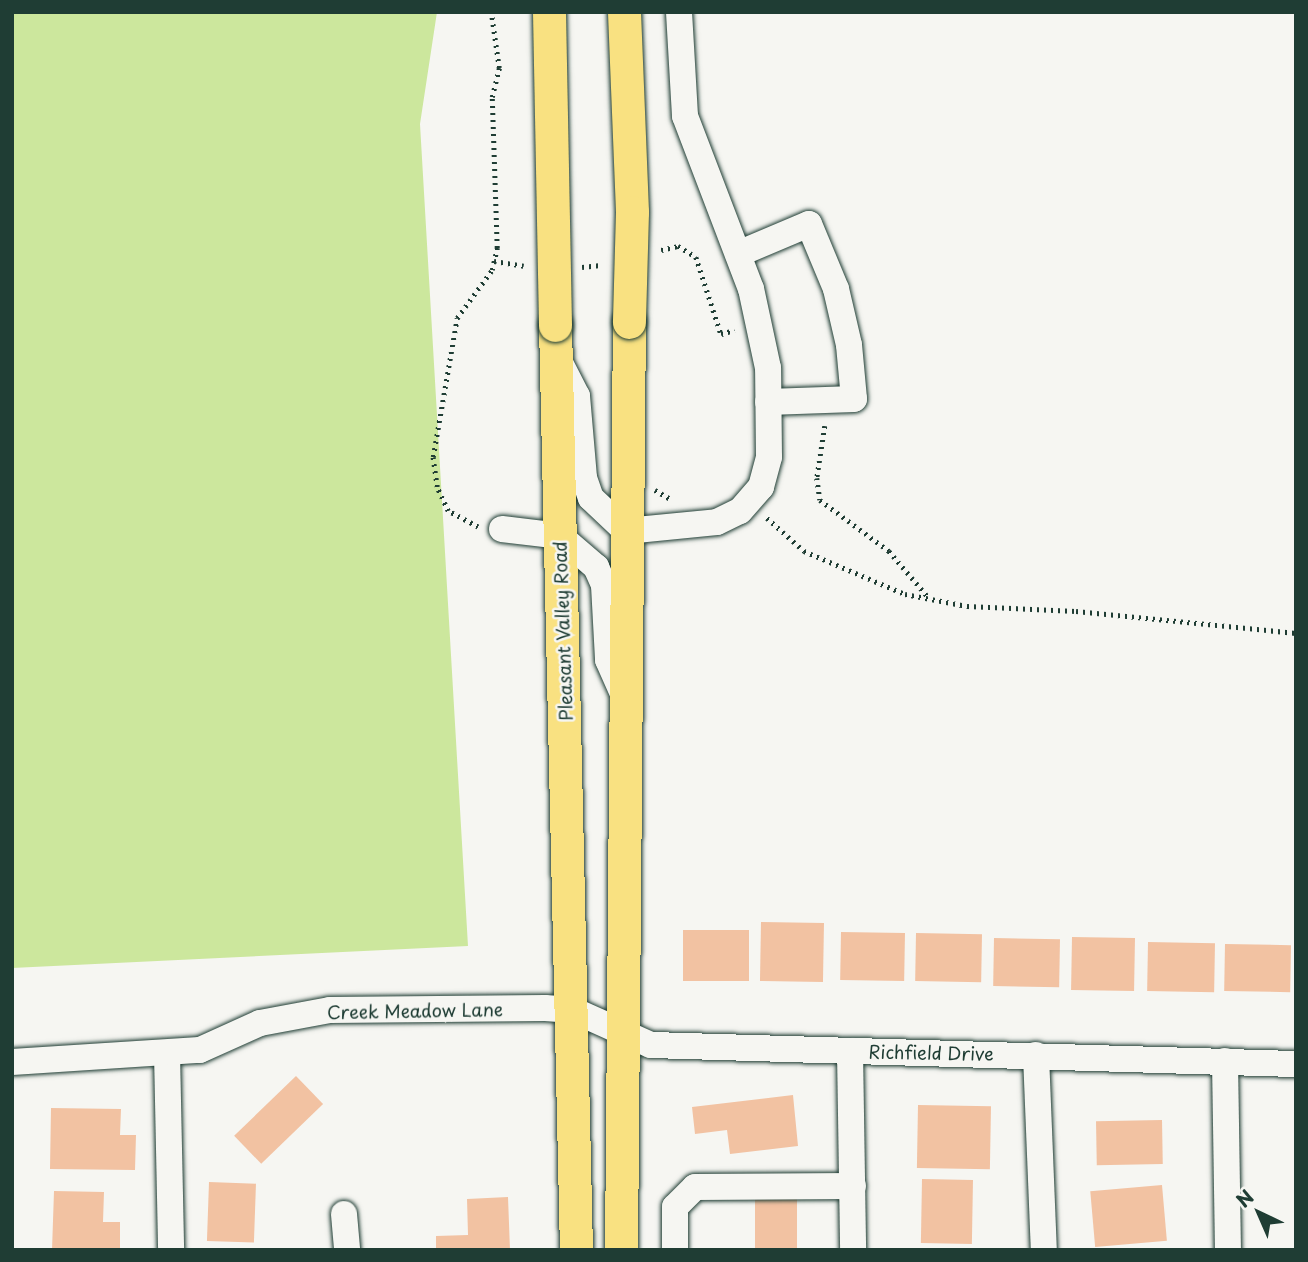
<!DOCTYPE html>
<html>
<head>
<meta charset="utf-8">
<style>
	body { margin:0 }
	#map { position:relative; width:1308px; height:1262px; overflow:hidden; background:#f6f6f2; font-family:"Playpen Sans",sans-serif }
	div>[style] { position:absolute }
	[style*='--x'] { left:calc(var(--x)*1px); top:calc(var(--y)*1px); width:calc(var(--w)*1px); rotate:calc(var(--a)*1deg) }
	.green>* { inset:0; background:#cce79d }
	.building>* { inset:0; background:#f2c2a2; transform-origin:0 0 }
	.path>* { height:4.5px; margin-top:-2.25px; transform-origin:0; background:repeating-linear-gradient(90deg,#1f3d34 0 2px,transparent 0 7px) }
	.roads { filter:drop-shadow(0 0 2px #1f3d34) drop-shadow(0 0 2px #1f3d34) }
	.minor>* { height:26px; margin:-13px; padding:0 13px; transform-origin:13px; border-radius:13px; background:#f6f6f2 }
	.major>* { height:33px; margin:-16.5px; padding:0 16.5px; transform-origin:16.5px; border-radius:16.5px; background:#f9e181 }
	.bridges { filter:drop-shadow(0 0 2px #1f3d34) drop-shadow(0 0 2px #1f3d34) }
	.major-bridge>* { height:33px; margin:-16.5px; padding:0 16.5px; transform-origin:16.5px; border-radius:16.5px; background:#f9e181 }
	span { translate:-50% -50%; white-space:nowrap; text-align:center; line-height:1.15; -webkit-text-stroke:5px #f6f6f2; paint-order:stroke }
	.street-label { font-size:18px; color:#1f3d34 }
	.frame { position:absolute; inset:0; border:14px solid #1f3d34; pointer-events:none }
	.north { position:absolute; left:1224px; top:1178px; width:70px; height:70px; -webkit-text-stroke:5px #f6f6f2; paint-order:stroke; rotate:316deg; font-size:19px; font-weight:700; line-height:28px; text-align:center; color:#1f3d34 }
	.north::after { content:''; display:block; margin:auto; width:24px; height:32px; background:#1f3d34; clip-path:polygon(50% 0,100% 100%,50% 72%,0 100%) }
</style>
</head>
<body>
<div id="map">
	<div class="green">
		<i style="clip-path:polygon(12px 12px,437px 12px,420px 124px,468px 946px,12px 968px)"></i>
	</div>
	<div class="building">
		<i style="left:761px;top:922px;width:63px;height:59px;rotate:1deg"></i>
		<i style="left:683px;top:930px;width:66px;height:51px"></i>
		<i style="left:841px;top:932px;width:64px;height:48px;rotate:1deg"></i>
		<i style="left:916px;top:933px;width:66px;height:48px;rotate:1deg"></i>
		<i style="left:1072px;top:937px;width:63px;height:53px;rotate:1deg"></i>
		<i style="left:994px;top:938px;width:66px;height:48px;rotate:1deg"></i>
		<i style="left:1148px;top:942px;width:67px;height:49px;rotate:1deg"></i>
		<i style="left:1225px;top:944px;width:66px;height:47px;rotate:1deg"></i>
		<i style="left:296px;top:1076px;width:39px;height:86px;rotate:46deg"></i>
		<i style="clip-path:polygon(793px 1095px,798px 1146px,730px 1154px,727px 1130px,695px 1134px,692px 1107px)"></i>
		<i style="left:918px;top:1105px;width:73px;height:63px;rotate:1deg"></i>
		<i style="clip-path:polygon(51px 1108px,121px 1109px,120px 1135px,136px 1135px,135px 1170px,50px 1169px)"></i>
		<i style="left:1162px;top:1120px;width:44px;height:66px;rotate:89deg"></i>
		<i style="left:922px;top:1179px;width:51px;height:64px;rotate:1deg"></i>
		<i style="left:209px;top:1182px;width:47px;height:59px;rotate:2deg"></i>
		<i style="left:1162px;top:1185px;width:56px;height:72px;rotate:85deg"></i>
		<i style="clip-path:polygon(54px 1191px,104px 1192px,103px 1222px,120px 1222px,120px 1250px,52px 1250px)"></i>
		<i style="left:755px;top:1196px;width:42px;height:54px"></i>
		<i style="clip-path:polygon(508px 1197px,510px 1250px,436px 1250px,436px 1236px,468px 1235px,467px 1199px)"></i>
	</div>
	<div class="path">
		<i style="--x:661;--y:250;--w:17;--a:-13"></i>
		<i style="--x:678;--y:246;--w:21;--a:31"></i>
		<i style="--x:696;--y:257;--w:81;--a:72"></i>
		<i style="--x:721;--y:334;--w:14;--a:-17"></i>
		<i style="--x:494;--y:261;--w:30;--a:9"></i>
		<i style="--x:582;--y:267;--w:19;--a:-6"></i>
		<i style="--x:825;--y:426;--w:53;--a:98.7"></i>
		<i style="--x:817;--y:478;--w:22;--a:82"></i>
		<i style="--x:820;--y:500;--w:86;--a:36.5"></i>
		<i style="--x:889;--y:551;--w:62;--a:49.6"></i>
		<i style="--x:655;--y:490;--w:20;--a:30"></i>
		<i style="--x:767;--y:518;--w:50;--a:41.7"></i>
		<i style="--x:804;--y:551;--w:110;--a:23.1"></i>
		<i style="--x:905;--y:594;--w:63;--a:11"></i>
		<i style="--x:967;--y:606;--w:109;--a:2.6"></i>
		<i style="--x:1076;--y:611;--w:221;--a:5.7"></i>
		<i style="--x:478;--y:527;--w:34;--a:-152"></i>
		<i style="--x:448;--y:511;--w:26;--a:-115"></i>
		<i style="--x:437;--y:487;--w:30;--a:-98"></i>
		<i style="--x:433;--y:457;--w:141;--a:-80.2"></i>
		<i style="--x:457;--y:318;--w:59;--a:-53.9"></i>
		<i style="--x:492;--y:270;--w:23;--a:-77"></i>
		<i style="--x:497;--y:248;--w:151;--a:-91.9"></i>
		<i style="--x:492;--y:97;--w:30;--a:-76"></i>
		<i style="--x:499;--y:68;--w:57;--a:-98.1"></i>
	</div>
	<div class="roads">
		<div class="minor">
			<i style="--x:738;--y:254;--w:77;--a:-22.9"></i>
			<i style="--x:809;--y:224;--w:70;--a:67.4"></i>
			<i style="--x:836;--y:289;--w:57;--a:76.9"></i>
			<i style="--x:849;--y:345;--w:54;--a:84.7"></i>
			<i style="--x:854;--y:399;--w:86;--a:178"></i>
			<i style="--x:557;--y:357;--w:44;--a:62.9"></i>
			<i style="--x:577;--y:396;--w:82;--a:85.1"></i>
			<i style="--x:584;--y:478;--w:21;--a:71"></i>
			<i style="--x:591;--y:498;--w:48;--a:43.3"></i>
			<i style="--x:626;--y:531;--w:91;--a:-5.6"></i>
			<i style="--x:717;--y:522;--w:25;--a:-26"></i>
			<i style="--x:740;--y:511;--w:32;--a:-49"></i>
			<i style="--x:761;--y:487;--w:31;--a:-75"></i>
			<i style="--x:769;--y:457;--w:89;--a:-90.6"></i>
			<i style="--x:768;--y:368;--w:81;--a:-102.1"></i>
			<i style="--x:751;--y:289;--w:185;--a:-110.9"></i>
			<i style="--x:685;--y:116;--w:104;--a:-93.3"></i>
			<i style="--x:502;--y:529;--w:58;--a:6.9"></i>
			<i style="--x:560;--y:536;--w:48;--a:40.7"></i>
			<i style="--x:596;--y:567;--w:20;--a:66"></i>
			<i style="--x:604;--y:585;--w:75;--a:86.9"></i>
			<i style="--x:608;--y:660;--w:39;--a:66"></i>
			<i style="--x:850;--y:1051;--w:199;--a:89.1"></i>
			<i style="--x:167;--y:1053;--w:197;--a:88.8"></i>
			<i style="--x:1036;--y:1055;--w:195;--a:87.7"></i>
			<i style="--x:1225;--y:1061;--w:189;--a:89.1"></i>
			<i style="--x:12;--y:1062;--w:188;--a:-3.7"></i>
			<i style="--x:200;--y:1050;--w:66;--a:-24.2"></i>
			<i style="--x:260;--y:1023;--w:71;--a:-10.5"></i>
			<i style="--x:330;--y:1010;--w:215;--a:-0.5"></i>
			<i style="--x:545;--y:1008;--w:28;--a:4"></i>
			<i style="--x:573;--y:1010;--w:85;--a:24.2"></i>
			<i style="--x:651;--y:1045;--w:645;--a:1.69"></i>
			<i style="--x:344;--y:1214;--w:36;--a:85"></i>
			<i style="--x:675;--y:1250;--w:43;--a:-90"></i>
			<i style="--x:675;--y:1207;--w:28;--a:-45"></i>
			<i style="--x:695;--y:1187;--w:158;--a:-0.4"></i>
		</div>
		<div class="major">
			<i style="--x:555;--y:325;--w:925;--a:88.7"></i>
			<i style="--x:621;--y:1250;--w:928;--a:-89.51"></i>
		</div>
	</div>
	<div class="bridges">
		<div class="major-bridge">
			<i style="--x:549;--y:12;--w:313;--a:88.9"></i>
			<i style="--x:624;--y:12;--w:200;--a:87.7"></i>
			<i style="--x:632;--y:212;--w:110;--a:91.6"></i>
		</div>
	</div>
	<div class="street-label">
		<span style="left:563px;top:631px;rotate:-92deg">Pleasant Valley Road</span>
		<span style="left:415px;top:1011px;rotate:-1deg">Creek Meadow Lane</span>
		<span style="left:931px;top:1053px;rotate:1deg">Richfield Drive</span>
	</div>
	<div class="frame"></div>
	<div class="north">N</div>
</div>
</body>
</html>
